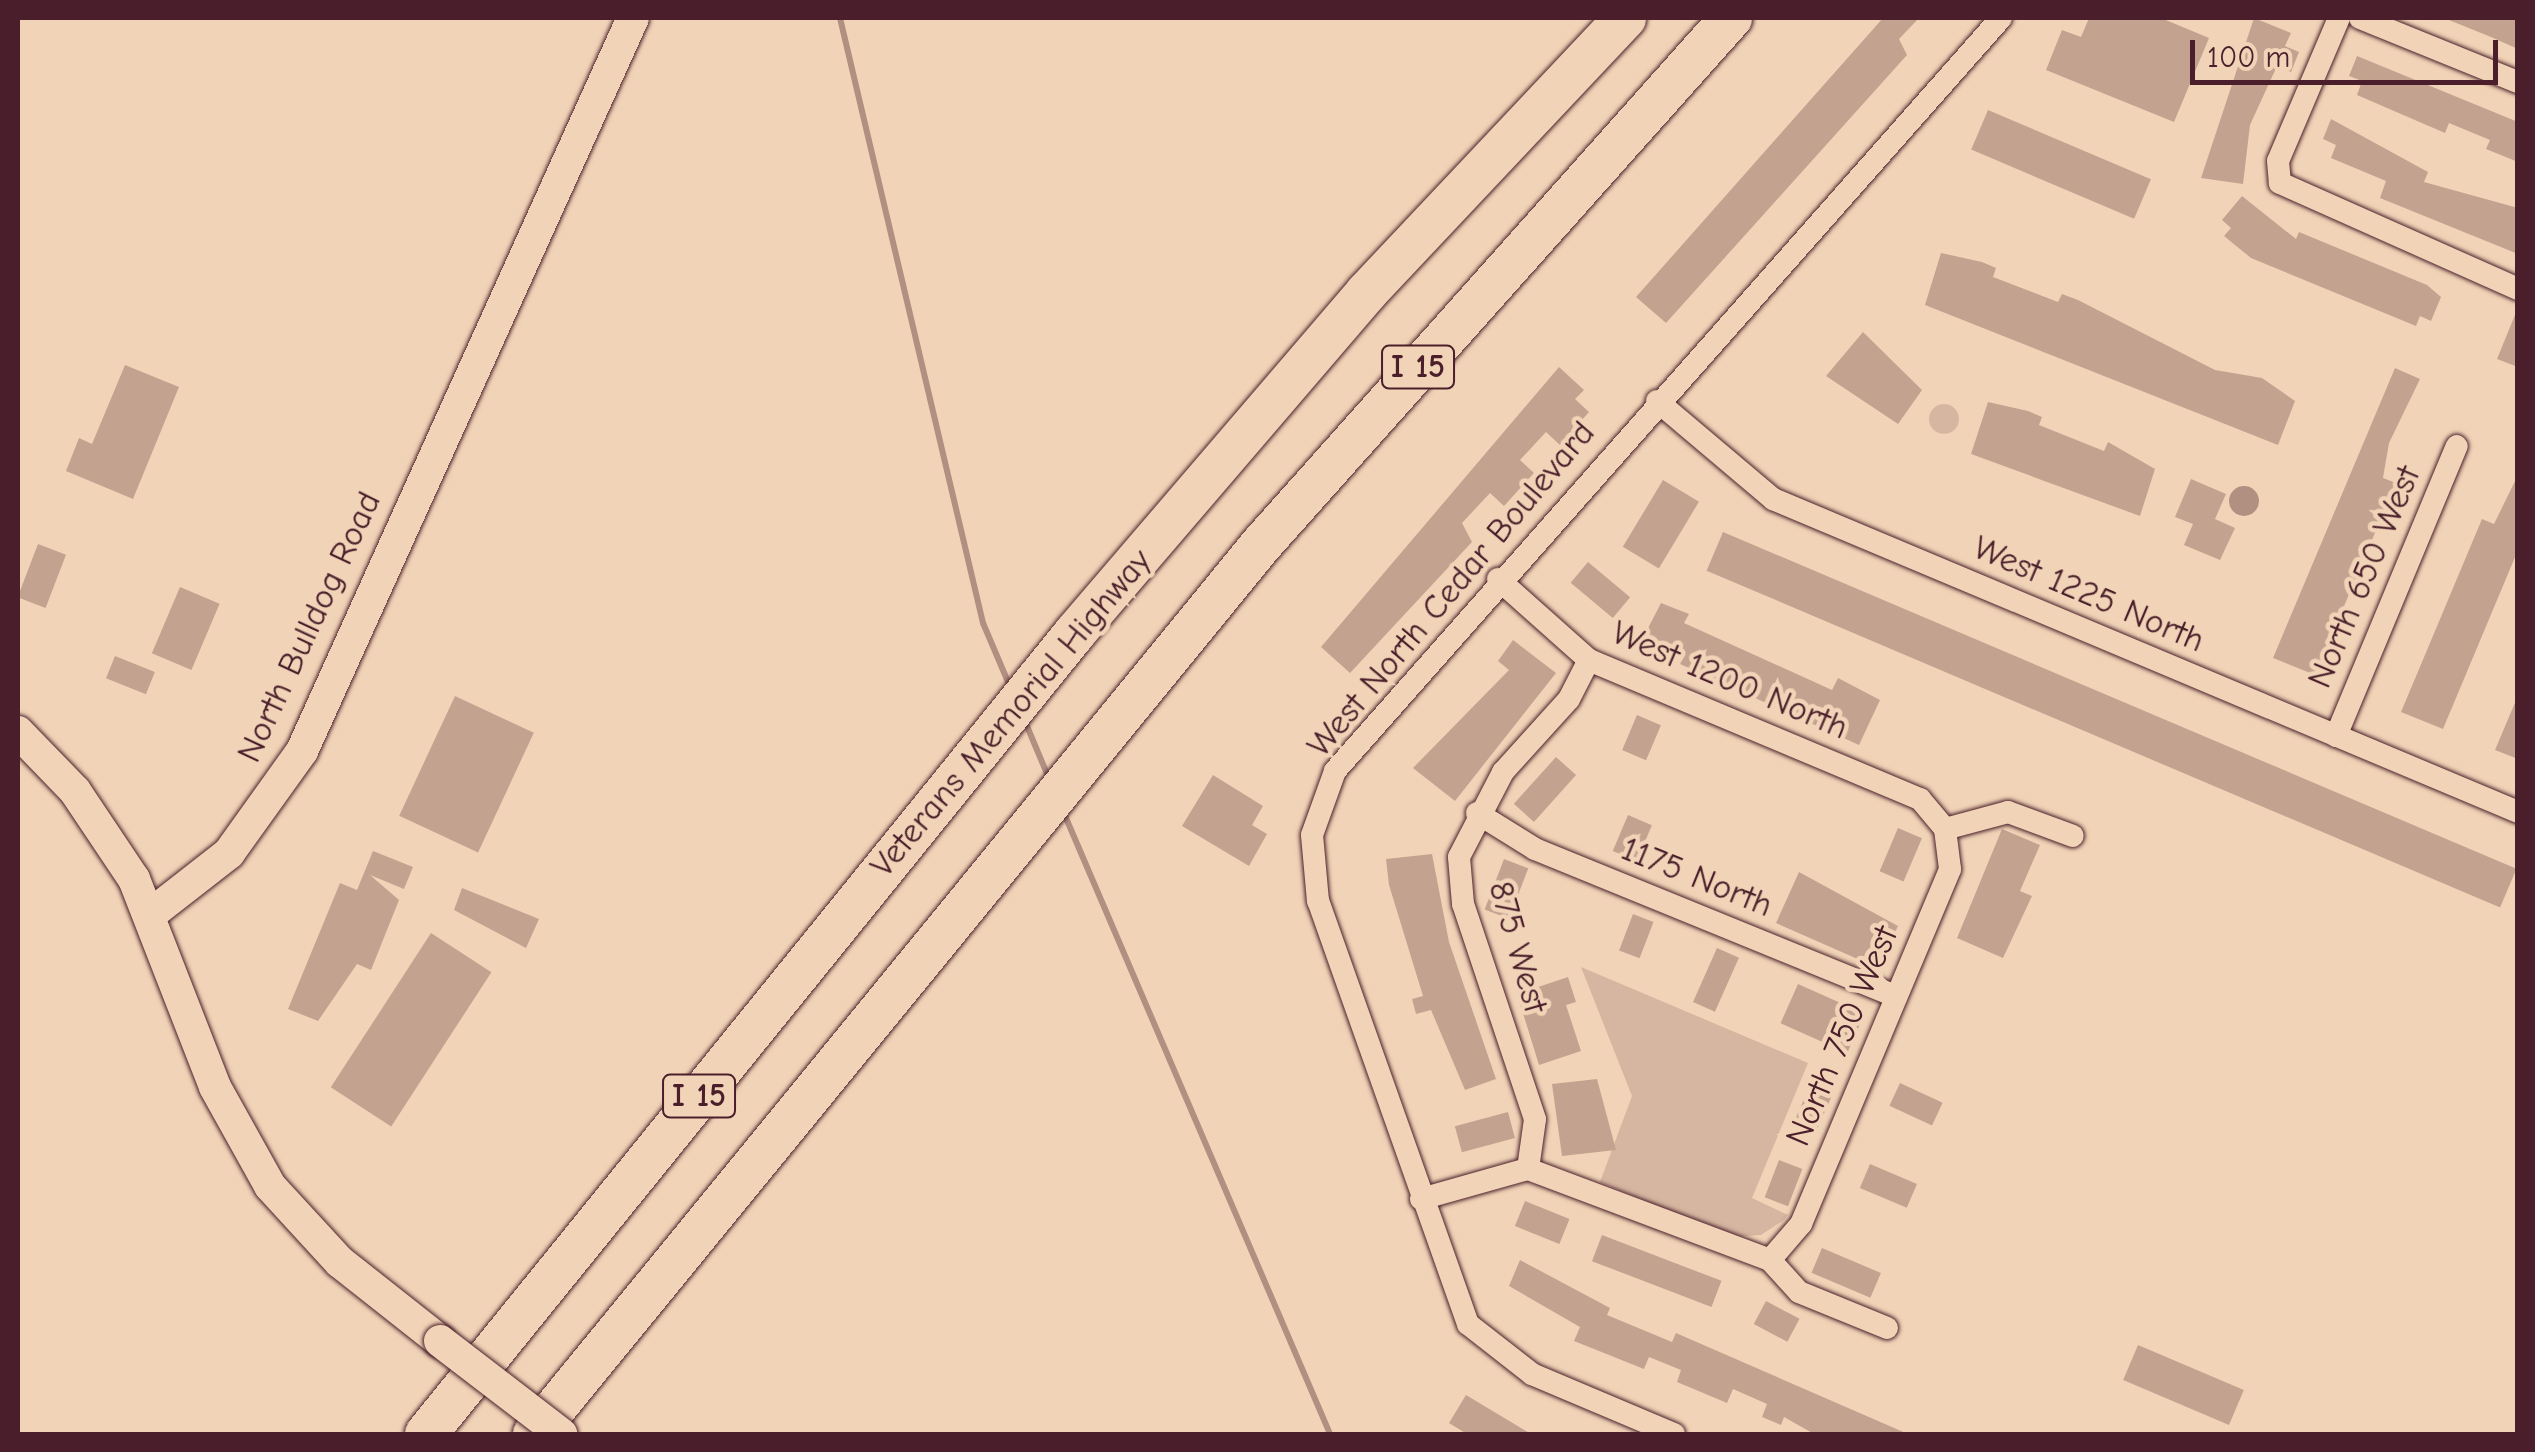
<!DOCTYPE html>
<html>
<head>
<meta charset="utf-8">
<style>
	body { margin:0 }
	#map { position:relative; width:2535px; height:1452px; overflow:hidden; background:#f1d4b7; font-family:"Comic Neue",sans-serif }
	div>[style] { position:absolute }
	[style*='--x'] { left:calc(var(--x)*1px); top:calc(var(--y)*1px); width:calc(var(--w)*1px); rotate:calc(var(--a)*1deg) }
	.green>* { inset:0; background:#d6b6a0 }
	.round { border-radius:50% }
	.water>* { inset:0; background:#b18f81 }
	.stream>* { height:6px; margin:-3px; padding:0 3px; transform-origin:3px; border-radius:3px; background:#b18f81 }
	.building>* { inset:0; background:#c3a290; transform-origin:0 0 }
	.roads { filter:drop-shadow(0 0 2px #4a1f2b) drop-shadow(0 0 2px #4a1f2b) }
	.street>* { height:22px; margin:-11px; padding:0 11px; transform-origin:11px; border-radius:11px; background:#f1d4b7 }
	.secondary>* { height:32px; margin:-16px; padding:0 16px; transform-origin:16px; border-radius:16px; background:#f1d4b7 }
	.highway>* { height:42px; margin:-21px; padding:0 21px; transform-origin:21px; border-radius:21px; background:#f1d4b7 }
	.bridges { filter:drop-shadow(0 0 2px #4a1f2b) drop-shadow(0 0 2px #4a1f2b) }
	.secondary-bridge>* { height:32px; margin:-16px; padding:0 16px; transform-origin:16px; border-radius:16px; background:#f1d4b7 }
	span { translate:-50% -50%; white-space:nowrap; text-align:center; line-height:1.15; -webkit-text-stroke:9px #f1d4b7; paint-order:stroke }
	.shield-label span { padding:2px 8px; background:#f1d4b7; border:2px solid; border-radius:8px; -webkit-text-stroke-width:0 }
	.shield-label { font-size:32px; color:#4a1f2b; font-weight:700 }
	.street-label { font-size:35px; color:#4a1f2b }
	.frame { position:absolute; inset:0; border:20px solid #4a1f2b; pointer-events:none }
	.scale { position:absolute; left:2190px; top:40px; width:308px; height:45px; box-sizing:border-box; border:5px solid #4a1f2b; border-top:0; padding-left:12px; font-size:30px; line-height:35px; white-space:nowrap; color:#4a1f2b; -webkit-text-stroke:8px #f1d4b7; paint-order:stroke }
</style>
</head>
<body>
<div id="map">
	<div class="green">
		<i class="round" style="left:1929px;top:404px;width:30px;height:30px"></i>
		<i style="clip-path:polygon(1581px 967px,1808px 1063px,1752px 1198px,1788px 1215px,1784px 1220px,1761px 1235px,1731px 1237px,1600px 1182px,1632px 1096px)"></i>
	</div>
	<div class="water">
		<i class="round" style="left:2229px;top:486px;width:30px;height:30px"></i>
	</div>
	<div class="stream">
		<i style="--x:840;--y:18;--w:622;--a:76.7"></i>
		<i style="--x:983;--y:623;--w:72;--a:67"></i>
		<i style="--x:1024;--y:719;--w:67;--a:67.2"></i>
		<i style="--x:1063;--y:811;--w:678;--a:66.8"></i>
	</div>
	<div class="building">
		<i style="clip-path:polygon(1883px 18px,1919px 18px,1899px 39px,1907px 55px,1666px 323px,1636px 297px)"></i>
		<i style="clip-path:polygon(2089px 18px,2161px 18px,2209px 38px,2174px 122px,2046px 70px,2062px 30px,2081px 37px)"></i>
		<i style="clip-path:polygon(2254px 18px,2291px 33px,2285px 46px,2299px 52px,2291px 72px,2277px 66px,2250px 125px,2243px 184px,2201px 178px)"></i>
		<i style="clip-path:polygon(2444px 18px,2518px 18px,2518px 49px,2491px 37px)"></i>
		<i style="clip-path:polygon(2357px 56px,2518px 122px,2518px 162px,2486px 149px,2490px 140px,2449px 123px,2445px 133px,2357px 95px,2362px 81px,2349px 76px)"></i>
		<i style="left:1988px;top:110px;width:177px;height:43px;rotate:23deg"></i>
		<i style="clip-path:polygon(2331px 119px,2428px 172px,2424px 182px,2518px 208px,2518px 254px,2380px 198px,2386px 181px,2331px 158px,2336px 145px,2323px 139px)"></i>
		<i style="clip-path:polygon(2242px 196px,2296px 239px,2299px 232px,2427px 285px,2441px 297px,2431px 321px,2420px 316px,2416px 326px,2251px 258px,2224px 236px,2231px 228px,2222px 220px)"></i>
		<i style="clip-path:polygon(1941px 253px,1982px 262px,1996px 268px,1993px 277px,2058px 302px,2062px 294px,2078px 300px,2215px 370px,2262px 378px,2295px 401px,2278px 445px,1925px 305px)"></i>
		<i style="clip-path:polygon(2517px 310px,2518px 310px,2518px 367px,2497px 359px)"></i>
		<i style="clip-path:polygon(1863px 332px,1922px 390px,1898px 424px,1826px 376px)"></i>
		<i style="clip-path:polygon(125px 365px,179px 387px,133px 499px,66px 471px,79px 438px,92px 444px)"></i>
		<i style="clip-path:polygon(1559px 367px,1584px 390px,1575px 399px,1589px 412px,1560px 445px,1546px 432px,1520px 460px,1534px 473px,1504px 506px,1490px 493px,1462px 523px,1472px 542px,1350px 673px,1321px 647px)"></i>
		<i style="clip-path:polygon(2395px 368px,2420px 379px,2389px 443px,2383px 478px,2396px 483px,2315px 675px,2273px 658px)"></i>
		<i style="clip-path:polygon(1988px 402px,2028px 411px,2042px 417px,2039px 425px,2104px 451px,2108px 442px,2155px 469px,2140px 516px,1971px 454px)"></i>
		<i style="clip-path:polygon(2518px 475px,2518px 550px,2443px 729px,2401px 712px,2482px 519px,2494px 524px)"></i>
		<i style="clip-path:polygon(2191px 479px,2226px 494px,2215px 519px,2235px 528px,2220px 560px,2184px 545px,2193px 524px,2175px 517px)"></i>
		<i style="left:1663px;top:480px;width:42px;height:78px;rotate:31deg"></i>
		<i style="left:1723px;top:532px;width:862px;height:42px;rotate:23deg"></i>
		<i style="left:38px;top:544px;width:30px;height:57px;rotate:21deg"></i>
		<i style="left:1588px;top:562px;width:55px;height:27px;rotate:40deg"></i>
		<i style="left:180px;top:587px;width:43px;height:72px;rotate:23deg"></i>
		<i style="clip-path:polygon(1661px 603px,1689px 614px,1684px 623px,1832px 690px,1838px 678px,1880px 700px,1859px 745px,1680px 664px,1684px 657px,1644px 636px)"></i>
		<i style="clip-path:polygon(1513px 640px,1556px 673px,1455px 801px,1413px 768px,1509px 670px,1498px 661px)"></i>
		<i style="left:115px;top:656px;width:43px;height:24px;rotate:22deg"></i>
		<i style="left:455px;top:696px;width:87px;height:132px;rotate:25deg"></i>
		<i style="clip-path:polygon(2517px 698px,2518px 698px,2518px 759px,2495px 750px)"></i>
		<i style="left:1637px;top:715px;width:26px;height:38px;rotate:23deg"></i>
		<i style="left:1556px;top:757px;width:27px;height:63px;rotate:42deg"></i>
		<i style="clip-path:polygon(1213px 775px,1263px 806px,1252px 825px,1267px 834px,1249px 866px,1182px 826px)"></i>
		<i style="left:1628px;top:815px;width:26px;height:39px;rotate:23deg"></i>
		<i style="left:1898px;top:828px;width:26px;height:47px;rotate:23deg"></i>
		<i style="clip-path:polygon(2002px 829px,2040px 845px,2020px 891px,2032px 896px,2003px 958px,1957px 938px)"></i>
		<i style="clip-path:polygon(373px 851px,413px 867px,404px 889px,370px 875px,399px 900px,371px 970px,357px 964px,318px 1021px,288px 1009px,340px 883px,357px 890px)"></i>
		<i style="clip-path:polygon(1432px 854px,1449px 942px,1496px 1079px,1465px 1090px,1431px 1010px,1416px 1014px,1412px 999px,1423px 996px,1389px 885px,1386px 859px)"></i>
		<i style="left:1504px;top:859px;width:26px;height:54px;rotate:21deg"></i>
		<i style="clip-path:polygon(1799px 872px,1898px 926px,1878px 968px,1776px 923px)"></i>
		<i style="clip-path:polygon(462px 888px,539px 919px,526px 948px,454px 910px)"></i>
		<i style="left:1633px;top:914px;width:22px;height:39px;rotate:21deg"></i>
		<i style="left:431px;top:933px;width:72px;height:184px;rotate:33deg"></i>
		<i style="left:1717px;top:948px;width:24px;height:59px;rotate:24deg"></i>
		<i style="clip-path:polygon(1568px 977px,1576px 1002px,1566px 1005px,1581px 1051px,1539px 1065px,1517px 994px)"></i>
		<i style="left:1798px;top:984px;width:73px;height:43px;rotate:24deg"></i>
		<i style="clip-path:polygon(1597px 1079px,1616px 1150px,1562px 1156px,1552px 1084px)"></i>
		<i style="left:1900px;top:1083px;width:47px;height:25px;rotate:25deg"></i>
		<i style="left:1810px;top:1086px;width:24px;height:40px;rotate:24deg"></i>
		<i style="left:1508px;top:1112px;width:27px;height:55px;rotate:75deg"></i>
		<i style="left:1779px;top:1160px;width:25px;height:40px;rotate:21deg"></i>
		<i style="left:1870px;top:1164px;width:51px;height:26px;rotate:23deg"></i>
		<i style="left:1525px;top:1201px;width:48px;height:27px;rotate:22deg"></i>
		<i style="left:1602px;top:1235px;width:128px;height:28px;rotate:21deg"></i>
		<i style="left:1822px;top:1248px;width:64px;height:27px;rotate:23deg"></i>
		<i style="clip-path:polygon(1520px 1260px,1610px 1308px,1607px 1315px,1672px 1342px,1676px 1333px,1908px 1434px,1814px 1434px,1784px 1417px,1781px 1425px,1762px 1417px,1767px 1404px,1733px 1389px,1727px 1403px,1677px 1382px,1681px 1370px,1649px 1357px,1644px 1369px,1574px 1341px,1580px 1327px,1509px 1286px)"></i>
		<i style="left:1766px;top:1301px;width:38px;height:26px;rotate:28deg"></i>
		<i style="left:2138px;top:1345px;width:115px;height:38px;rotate:23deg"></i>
		<i style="clip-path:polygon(1466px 1395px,1531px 1434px,1467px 1434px,1449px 1423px)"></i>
	</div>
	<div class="roads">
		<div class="street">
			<i style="--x:2339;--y:18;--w:155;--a:113.1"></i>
			<i style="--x:2278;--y:161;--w:22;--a:85"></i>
			<i style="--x:2280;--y:183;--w:261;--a:24"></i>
			<i style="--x:2360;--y:18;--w:170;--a:22.1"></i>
			<i style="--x:1657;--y:401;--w:152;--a:40.2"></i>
			<i style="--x:1773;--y:499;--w:808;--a:22.79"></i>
			<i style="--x:1498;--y:579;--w:122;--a:41.7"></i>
			<i style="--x:1589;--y:660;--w:359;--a:22.8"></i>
			<i style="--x:1920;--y:799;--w:39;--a:50"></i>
			<i style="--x:2336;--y:736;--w:314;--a:-67.4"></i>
			<i style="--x:1477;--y:813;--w:68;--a:31.8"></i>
			<i style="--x:1535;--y:849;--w:390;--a:22.2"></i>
			<i style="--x:1945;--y:829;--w:65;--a:-15.1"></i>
			<i style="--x:2008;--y:812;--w:69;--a:20.3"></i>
			<i style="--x:1528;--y:1169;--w:50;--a:-82"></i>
			<i style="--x:1535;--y:1119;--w:227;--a:-108.5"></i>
			<i style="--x:1463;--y:904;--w:47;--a:-94.9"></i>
			<i style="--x:1459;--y:857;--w:96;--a:-62.6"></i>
			<i style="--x:1503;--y:772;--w:98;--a:-47.9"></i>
			<i style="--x:1569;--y:699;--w:44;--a:-62.9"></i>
			<i style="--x:1421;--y:1199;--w:111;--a:-15.7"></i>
			<i style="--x:1528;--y:1169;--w:259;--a:20.6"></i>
			<i style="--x:1770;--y:1260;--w:43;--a:47.8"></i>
			<i style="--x:1799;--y:1292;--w:95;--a:22.2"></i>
			<i style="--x:1770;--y:1260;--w:48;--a:-49.3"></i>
			<i style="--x:1801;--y:1224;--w:385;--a:-67.2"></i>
			<i style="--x:1950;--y:869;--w:40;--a:-97.1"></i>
			<i style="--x:1674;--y:1434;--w:154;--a:-157.1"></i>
			<i style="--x:1532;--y:1374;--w:81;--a:-142"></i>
			<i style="--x:1468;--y:1324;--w:449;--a:-109.5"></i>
			<i style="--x:1318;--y:901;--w:66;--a:-95.2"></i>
			<i style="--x:1312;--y:835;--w:68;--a:-70.2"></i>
			<i style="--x:1335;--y:771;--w:1005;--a:-48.51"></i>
		</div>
		<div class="secondary">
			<i style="--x:18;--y:732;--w:82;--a:46"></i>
			<i style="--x:75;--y:791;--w:106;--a:56.2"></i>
			<i style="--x:134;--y:879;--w:223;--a:68.7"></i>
			<i style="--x:215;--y:1087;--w:113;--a:60.9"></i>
			<i style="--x:270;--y:1186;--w:103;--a:47.4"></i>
			<i style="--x:340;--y:1262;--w:127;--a:38.3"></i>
			<i style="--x:151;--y:914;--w:99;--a:-38"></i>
			<i style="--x:229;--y:853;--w:125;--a:-54.4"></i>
			<i style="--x:302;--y:751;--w:804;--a:-65.7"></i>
		</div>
		<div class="highway">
			<i style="--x:426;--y:1434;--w:1030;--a:-50.99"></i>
			<i style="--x:1074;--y:634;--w:449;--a:-49.4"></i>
			<i style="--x:1366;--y:293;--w:378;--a:-46.7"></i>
			<i style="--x:534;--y:1434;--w:1147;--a:-50.73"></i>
			<i style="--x:1260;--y:546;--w:708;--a:-48.27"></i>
		</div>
	</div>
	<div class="bridges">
		<div class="secondary-bridge">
			<i style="--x:440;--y:1341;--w:153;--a:37.5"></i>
		</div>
	</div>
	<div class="shield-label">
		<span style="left:1418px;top:367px">I 15</span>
		<span style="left:699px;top:1096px">I 15</span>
	</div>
	<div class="street-label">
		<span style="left:2364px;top:577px;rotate:-67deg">North 650 West</span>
		<span style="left:1451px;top:589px;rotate:-50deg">West North Cedar Boulevard</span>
		<span style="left:2089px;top:594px;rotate:23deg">West 1225 North</span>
		<span style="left:309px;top:627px;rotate:-65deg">North Bulldog Road</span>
		<span style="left:1730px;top:680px;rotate:23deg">West 1200 North</span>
		<span style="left:1011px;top:713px;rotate:-50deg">Veterans Memorial Highway</span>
		<span style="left:1697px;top:877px;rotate:22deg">1175 North</span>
		<span style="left:1518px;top:947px;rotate:74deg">875 West</span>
		<span style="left:1842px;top:1036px;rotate:-67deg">North 750 West</span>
	</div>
	<div class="frame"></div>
	<div class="scale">100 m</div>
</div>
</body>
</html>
